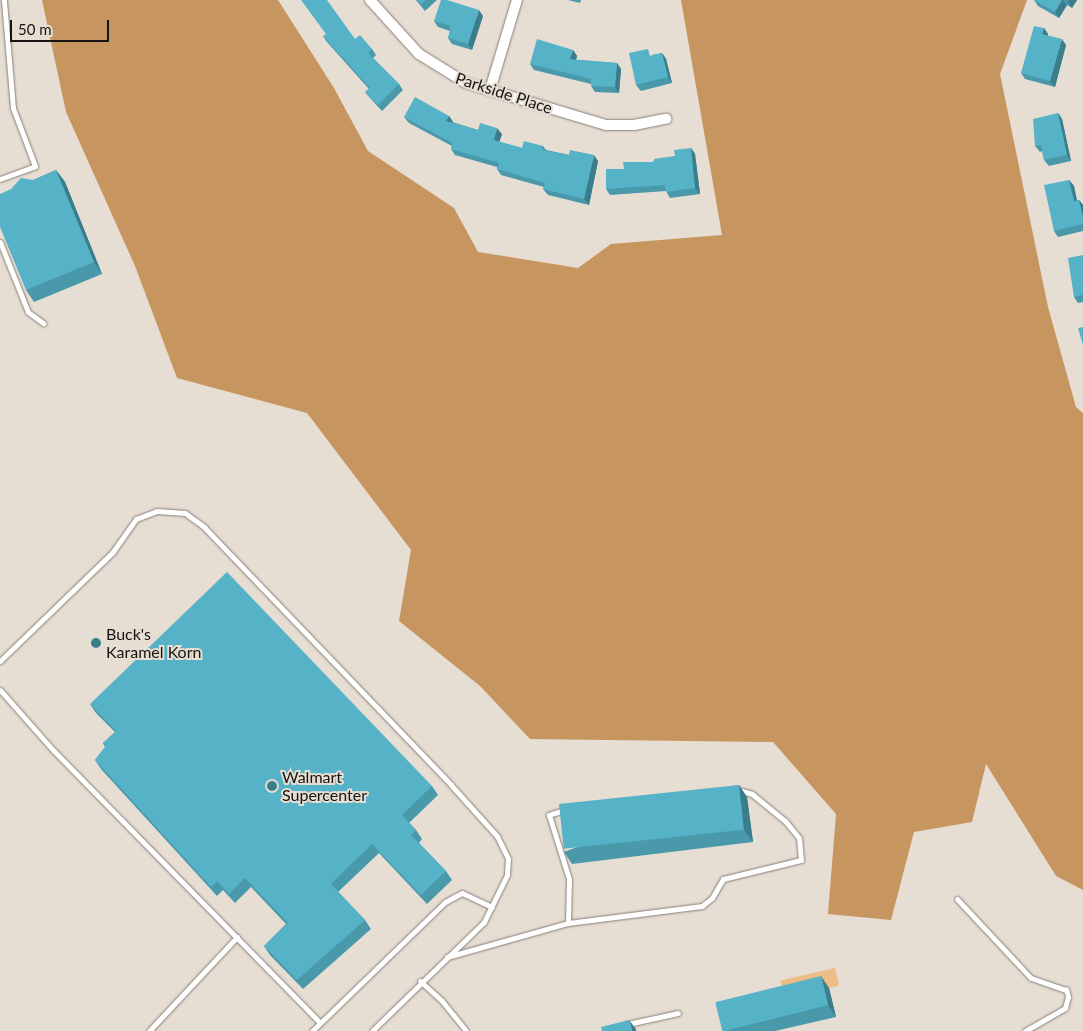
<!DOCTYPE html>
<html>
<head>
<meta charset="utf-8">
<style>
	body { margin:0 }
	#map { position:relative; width:1083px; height:1031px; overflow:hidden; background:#e6ddd3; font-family:Lato,sans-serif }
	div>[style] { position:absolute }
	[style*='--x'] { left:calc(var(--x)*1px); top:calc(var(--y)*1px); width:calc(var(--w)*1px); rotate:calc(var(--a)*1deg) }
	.green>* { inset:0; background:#eebc87; transform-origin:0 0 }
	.forest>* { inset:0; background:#c7955f }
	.roads { filter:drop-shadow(0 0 1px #887f76) drop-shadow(0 0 1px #887f76) }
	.lane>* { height:5px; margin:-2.5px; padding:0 2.5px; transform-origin:2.5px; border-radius:2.5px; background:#fff }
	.street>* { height:10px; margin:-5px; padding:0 5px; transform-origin:5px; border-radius:5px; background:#fff }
	.wall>* { inset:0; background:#4999ab }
	.shaded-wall>* { inset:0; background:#3c7d8b }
	.building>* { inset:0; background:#55b2c7; transform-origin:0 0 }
	.dots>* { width:14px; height:14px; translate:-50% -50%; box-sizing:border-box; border:2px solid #e6ddd3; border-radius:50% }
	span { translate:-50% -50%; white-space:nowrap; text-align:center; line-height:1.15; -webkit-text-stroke:4px #e6ddd3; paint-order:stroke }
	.street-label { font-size:16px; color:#171411 }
	.poi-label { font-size:16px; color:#171411 }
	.left { translate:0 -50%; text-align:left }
	.scale { position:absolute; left:10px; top:20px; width:99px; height:22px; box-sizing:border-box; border:2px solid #171411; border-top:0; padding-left:6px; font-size:15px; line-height:18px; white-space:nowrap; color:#171411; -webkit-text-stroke:4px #e6ddd3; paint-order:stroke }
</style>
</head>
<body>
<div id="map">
	<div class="green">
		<i style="left:835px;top:968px;width:18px;height:56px;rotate:77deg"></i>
	</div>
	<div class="forest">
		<i style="clip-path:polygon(42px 0,278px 0,334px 88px,368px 151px,454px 208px,478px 252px,578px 268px,611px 244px,722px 235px,681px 0,1027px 0,1000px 74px,1048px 307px,1076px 407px,1083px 413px,1083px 890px,1056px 876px,986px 764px,972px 822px,914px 832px,891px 920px,828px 914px,836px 814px,773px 742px,530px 739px,480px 686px,399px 621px,411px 550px,307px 413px,177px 378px,135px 266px,66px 112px)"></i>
	</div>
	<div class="roads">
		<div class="lane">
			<i style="--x:0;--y:179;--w:37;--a:-20"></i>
			<i style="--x:35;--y:166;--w:62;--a:-110.8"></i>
			<i style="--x:13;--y:108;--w:108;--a:-94.8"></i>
			<i style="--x:0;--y:242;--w:75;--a:68.2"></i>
			<i style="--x:28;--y:312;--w:19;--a:36"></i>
			<i style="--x:0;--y:661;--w:156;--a:-44"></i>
			<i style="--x:112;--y:553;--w:42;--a:-54.8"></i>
			<i style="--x:136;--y:519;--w:22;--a:-21"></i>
			<i style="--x:157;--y:511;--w:28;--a:4"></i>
			<i style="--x:185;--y:513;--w:24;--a:36"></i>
			<i style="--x:204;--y:527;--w:357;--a:46.2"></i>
			<i style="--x:451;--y:785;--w:69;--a:48"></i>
			<i style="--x:497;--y:836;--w:25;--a:64"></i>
			<i style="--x:508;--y:859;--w:16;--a:94"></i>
			<i style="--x:507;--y:875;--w:52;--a:116.1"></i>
			<i style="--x:484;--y:922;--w:156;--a:135.8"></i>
			<i style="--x:0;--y:690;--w:81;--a:48.5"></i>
			<i style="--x:54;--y:751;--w:380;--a:45.6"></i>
			<i style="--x:564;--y:810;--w:16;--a:162"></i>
			<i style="--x:549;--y:815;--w:67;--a:72.6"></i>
			<i style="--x:569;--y:879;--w:44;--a:91.3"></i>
			<i style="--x:957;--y:899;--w:108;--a:46.9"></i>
			<i style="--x:1031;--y:978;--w:37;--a:19"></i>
			<i style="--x:447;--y:957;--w:126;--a:-15.7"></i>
			<i style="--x:568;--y:923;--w:135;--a:-7.2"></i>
			<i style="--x:702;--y:906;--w:13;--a:-39"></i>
			<i style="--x:712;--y:898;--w:22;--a:-60"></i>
			<i style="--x:723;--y:879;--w:80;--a:-13.7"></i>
			<i style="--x:801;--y:860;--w:22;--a:-95"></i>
			<i style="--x:799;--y:838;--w:22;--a:-129"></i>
			<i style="--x:785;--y:821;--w:43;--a:-140.7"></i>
			<i style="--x:752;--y:794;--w:17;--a:-163"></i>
			<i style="--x:420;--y:981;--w:30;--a:42"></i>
			<i style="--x:442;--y:1001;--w:38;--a:51"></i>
			<i style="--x:628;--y:1024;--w:51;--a:-12.4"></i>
			<i style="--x:149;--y:1031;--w:129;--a:-46.9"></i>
			<i style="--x:312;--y:1031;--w:185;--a:-44.1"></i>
			<i style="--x:445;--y:902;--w:19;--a:-28"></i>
			<i style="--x:462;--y:893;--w:33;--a:25"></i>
			<i style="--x:1025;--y:1031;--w:46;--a:-29.9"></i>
			<i style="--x:1065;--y:1008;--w:11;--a:-75"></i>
			<i style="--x:1068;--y:997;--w:8;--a:-104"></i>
		</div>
		<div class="street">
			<i style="--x:370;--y:0;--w:73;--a:47.8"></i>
			<i style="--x:419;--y:54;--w:55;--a:31.7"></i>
			<i style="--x:466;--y:83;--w:146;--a:16.7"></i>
			<i style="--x:606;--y:125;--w:28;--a:0"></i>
			<i style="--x:634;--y:125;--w:33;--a:-11"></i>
			<i style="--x:490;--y:90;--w:94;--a:-73.3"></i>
		</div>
	</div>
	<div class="wall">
		<i style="clip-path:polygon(416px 0,437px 0,425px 11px)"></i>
		<i style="clip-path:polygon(568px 0,581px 0,580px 3px)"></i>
		<i style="clip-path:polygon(1034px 0,1077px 0,1072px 8px,1067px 5px,1059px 18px,1038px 6px)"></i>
		<i style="clip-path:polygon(483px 16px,472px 50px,452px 44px,448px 38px,450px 31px,438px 27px,434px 21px)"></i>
		<i style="clip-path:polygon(1044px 28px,1048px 34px,1048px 36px,1066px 45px,1055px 87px,1025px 79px,1021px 73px)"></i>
		<i style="clip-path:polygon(323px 36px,355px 39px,372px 49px,376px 55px,373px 58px,399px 84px,403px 90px,382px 111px,370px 98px,365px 92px,369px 89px,327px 42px)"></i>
		<i style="clip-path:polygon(573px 50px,577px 56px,576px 60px,617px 63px,621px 69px,619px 93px,595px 92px,591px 86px,591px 84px,534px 70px,530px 64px)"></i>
		<i style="clip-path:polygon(662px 53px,666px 59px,672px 83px,641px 91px,636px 85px,652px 55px)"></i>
		<i style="clip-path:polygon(1058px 113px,1062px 119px,1071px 161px,1049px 166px,1044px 160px,1042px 151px,1040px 152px,1035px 146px)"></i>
		<i style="clip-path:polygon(449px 116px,453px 122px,452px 122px,478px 130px,502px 134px,499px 142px,522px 148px,543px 146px,546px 150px,598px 161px,589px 205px,548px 195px,543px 189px,544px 187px,501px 175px,497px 169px,497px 167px,455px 155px,451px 149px,452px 146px,409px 123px,404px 117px)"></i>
		<i style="clip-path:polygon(691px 148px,695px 154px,700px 194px,670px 198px,666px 191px,610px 195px,606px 189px,624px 169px,675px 156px)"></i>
		<i style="clip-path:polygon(56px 170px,65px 182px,102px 274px,34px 302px,26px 290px,33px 180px)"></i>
		<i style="clip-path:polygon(1069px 180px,1074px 186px,1077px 200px,1079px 200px,1083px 205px,1083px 231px,1058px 237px,1054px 231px)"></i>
		<i style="clip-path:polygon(1083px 255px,1083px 302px,1078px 303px,1074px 297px)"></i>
		<i style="clip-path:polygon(90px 704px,432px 786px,438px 795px,409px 823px,416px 830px,422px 839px,419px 843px,446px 871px,452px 880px,427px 904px,379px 853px,338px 892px,365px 920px,371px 929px,303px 989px,270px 955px,264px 946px,286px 924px,251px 887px,235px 903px,223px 890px,217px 896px,101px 769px,95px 760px,105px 747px,103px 743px,115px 732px,96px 713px)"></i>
		<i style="clip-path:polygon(739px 785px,747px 797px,753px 842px,572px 864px,564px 852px)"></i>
		<i style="clip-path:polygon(829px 988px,836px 1017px,775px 1031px,723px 1031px,722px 1030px)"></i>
	</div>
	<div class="shaded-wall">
		<i style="clip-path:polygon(1062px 0,1063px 0,1067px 5px,1059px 18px,1055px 12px)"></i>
		<i style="clip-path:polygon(1069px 0,1077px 0,1072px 8px,1068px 2px)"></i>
		<i style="clip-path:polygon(479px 10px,483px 16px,472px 50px,468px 44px)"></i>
		<i style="clip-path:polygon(1044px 28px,1048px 34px,1047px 40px,1042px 34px)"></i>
		<i style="clip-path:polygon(1062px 39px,1066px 45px,1055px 87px,1050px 81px)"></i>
		<i style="clip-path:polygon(573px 50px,577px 56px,574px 65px,570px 59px)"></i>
		<i style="clip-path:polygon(662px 53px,666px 59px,672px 83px,668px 77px)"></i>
		<i style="clip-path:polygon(617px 63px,621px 69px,619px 93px,615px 87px)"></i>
		<i style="clip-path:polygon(1058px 113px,1062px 119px,1071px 161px,1067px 155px)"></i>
		<i style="clip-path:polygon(449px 116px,453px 122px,450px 127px,446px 121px)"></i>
		<i style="clip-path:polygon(497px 128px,502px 134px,498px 146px,494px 140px)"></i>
		<i style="clip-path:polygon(691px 148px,695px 154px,700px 194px,695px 188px)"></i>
		<i style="clip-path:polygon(594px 155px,598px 161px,589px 205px,584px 199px)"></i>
		<i style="clip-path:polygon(56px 170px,65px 182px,102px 274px,94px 262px)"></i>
		<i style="clip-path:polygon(1069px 180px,1074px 186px,1078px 207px,1074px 201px)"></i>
		<i style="clip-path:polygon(1079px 200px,1083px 205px,1083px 218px)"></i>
		<i style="clip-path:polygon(739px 785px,747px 797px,753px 842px,744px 830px)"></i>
		<i style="clip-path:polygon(821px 976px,829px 988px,836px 1017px,828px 1005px)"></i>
		<i style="clip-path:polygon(629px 1020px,636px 1029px,636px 1031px,632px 1031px)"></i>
	</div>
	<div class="building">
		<i style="clip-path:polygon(301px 0,327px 0,355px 39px,360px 35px,372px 49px,368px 53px,399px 84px,378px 105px,365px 92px,370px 88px,323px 36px,326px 34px)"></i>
		<i style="clip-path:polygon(417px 0,426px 0,421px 4px)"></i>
		<i style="clip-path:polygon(441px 0,447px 0,479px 10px,468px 44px,448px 38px,451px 26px,434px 21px)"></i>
		<i style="clip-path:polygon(1034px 0,1062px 0,1055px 12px)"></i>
		<i style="clip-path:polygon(1034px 26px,1044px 28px,1042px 34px,1062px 39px,1050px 81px,1021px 73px)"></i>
		<i style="clip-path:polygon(537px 39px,573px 50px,570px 59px,617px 63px,615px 87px,591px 86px,591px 79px,530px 64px)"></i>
		<i style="clip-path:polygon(648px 49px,650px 56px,662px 53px,668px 77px,636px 85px,629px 53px)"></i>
		<i style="clip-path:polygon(415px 97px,449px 116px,446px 121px,478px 130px,480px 123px,497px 128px,494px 140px,522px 148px,524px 141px,543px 146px,542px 150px,569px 155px,570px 150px,594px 155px,584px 199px,543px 189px,545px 183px,497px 169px,499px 163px,451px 149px,452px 143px,404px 117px)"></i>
		<i style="clip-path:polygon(1058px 113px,1067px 155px,1044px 160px,1041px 145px,1035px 146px,1033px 119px)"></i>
		<i style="clip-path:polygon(691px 148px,695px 188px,666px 192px,665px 185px,606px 189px,606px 169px,624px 169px,623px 162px,654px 162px,654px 159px,675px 156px,674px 150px)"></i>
		<i style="clip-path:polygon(56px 170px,94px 262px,26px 290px,0 227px,0 194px,11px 189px,21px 178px,33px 180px)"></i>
		<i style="clip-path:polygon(1069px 180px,1074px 201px,1079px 200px,1083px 218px,1083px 224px,1054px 231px,1044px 185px)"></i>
		<i style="clip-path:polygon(1083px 255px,1083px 295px,1074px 297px,1068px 258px)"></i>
		<i style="clip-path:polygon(1083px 327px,1083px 345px,1078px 328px)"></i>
		<i style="clip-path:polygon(227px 572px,432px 786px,402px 815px,416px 830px,411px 835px,446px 871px,421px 895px,372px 844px,331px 884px,365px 920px,297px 980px,264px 946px,288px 923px,245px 878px,229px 894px,217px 881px,211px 887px,95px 760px,106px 746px,103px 743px,116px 731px,90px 704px)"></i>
		<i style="left:739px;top:785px;width:45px;height:181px;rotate:84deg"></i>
		<i style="left:821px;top:976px;width:30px;height:109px;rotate:76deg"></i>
		<i style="clip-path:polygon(629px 1020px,632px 1031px,602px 1031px,601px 1027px)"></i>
	</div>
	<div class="dots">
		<i style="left:96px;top:643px;background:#3a7e8d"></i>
		<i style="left:272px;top:786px;background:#3a7e8d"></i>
	</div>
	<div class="street-label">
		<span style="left:504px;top:93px;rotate:18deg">Parkside Place</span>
	</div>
	<div class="poi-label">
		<span class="left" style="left:106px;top:643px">Buck's<br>Karamel Korn</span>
		<span class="left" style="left:282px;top:786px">Walmart<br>Supercenter</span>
	</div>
	<div class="scale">50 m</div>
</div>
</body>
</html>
